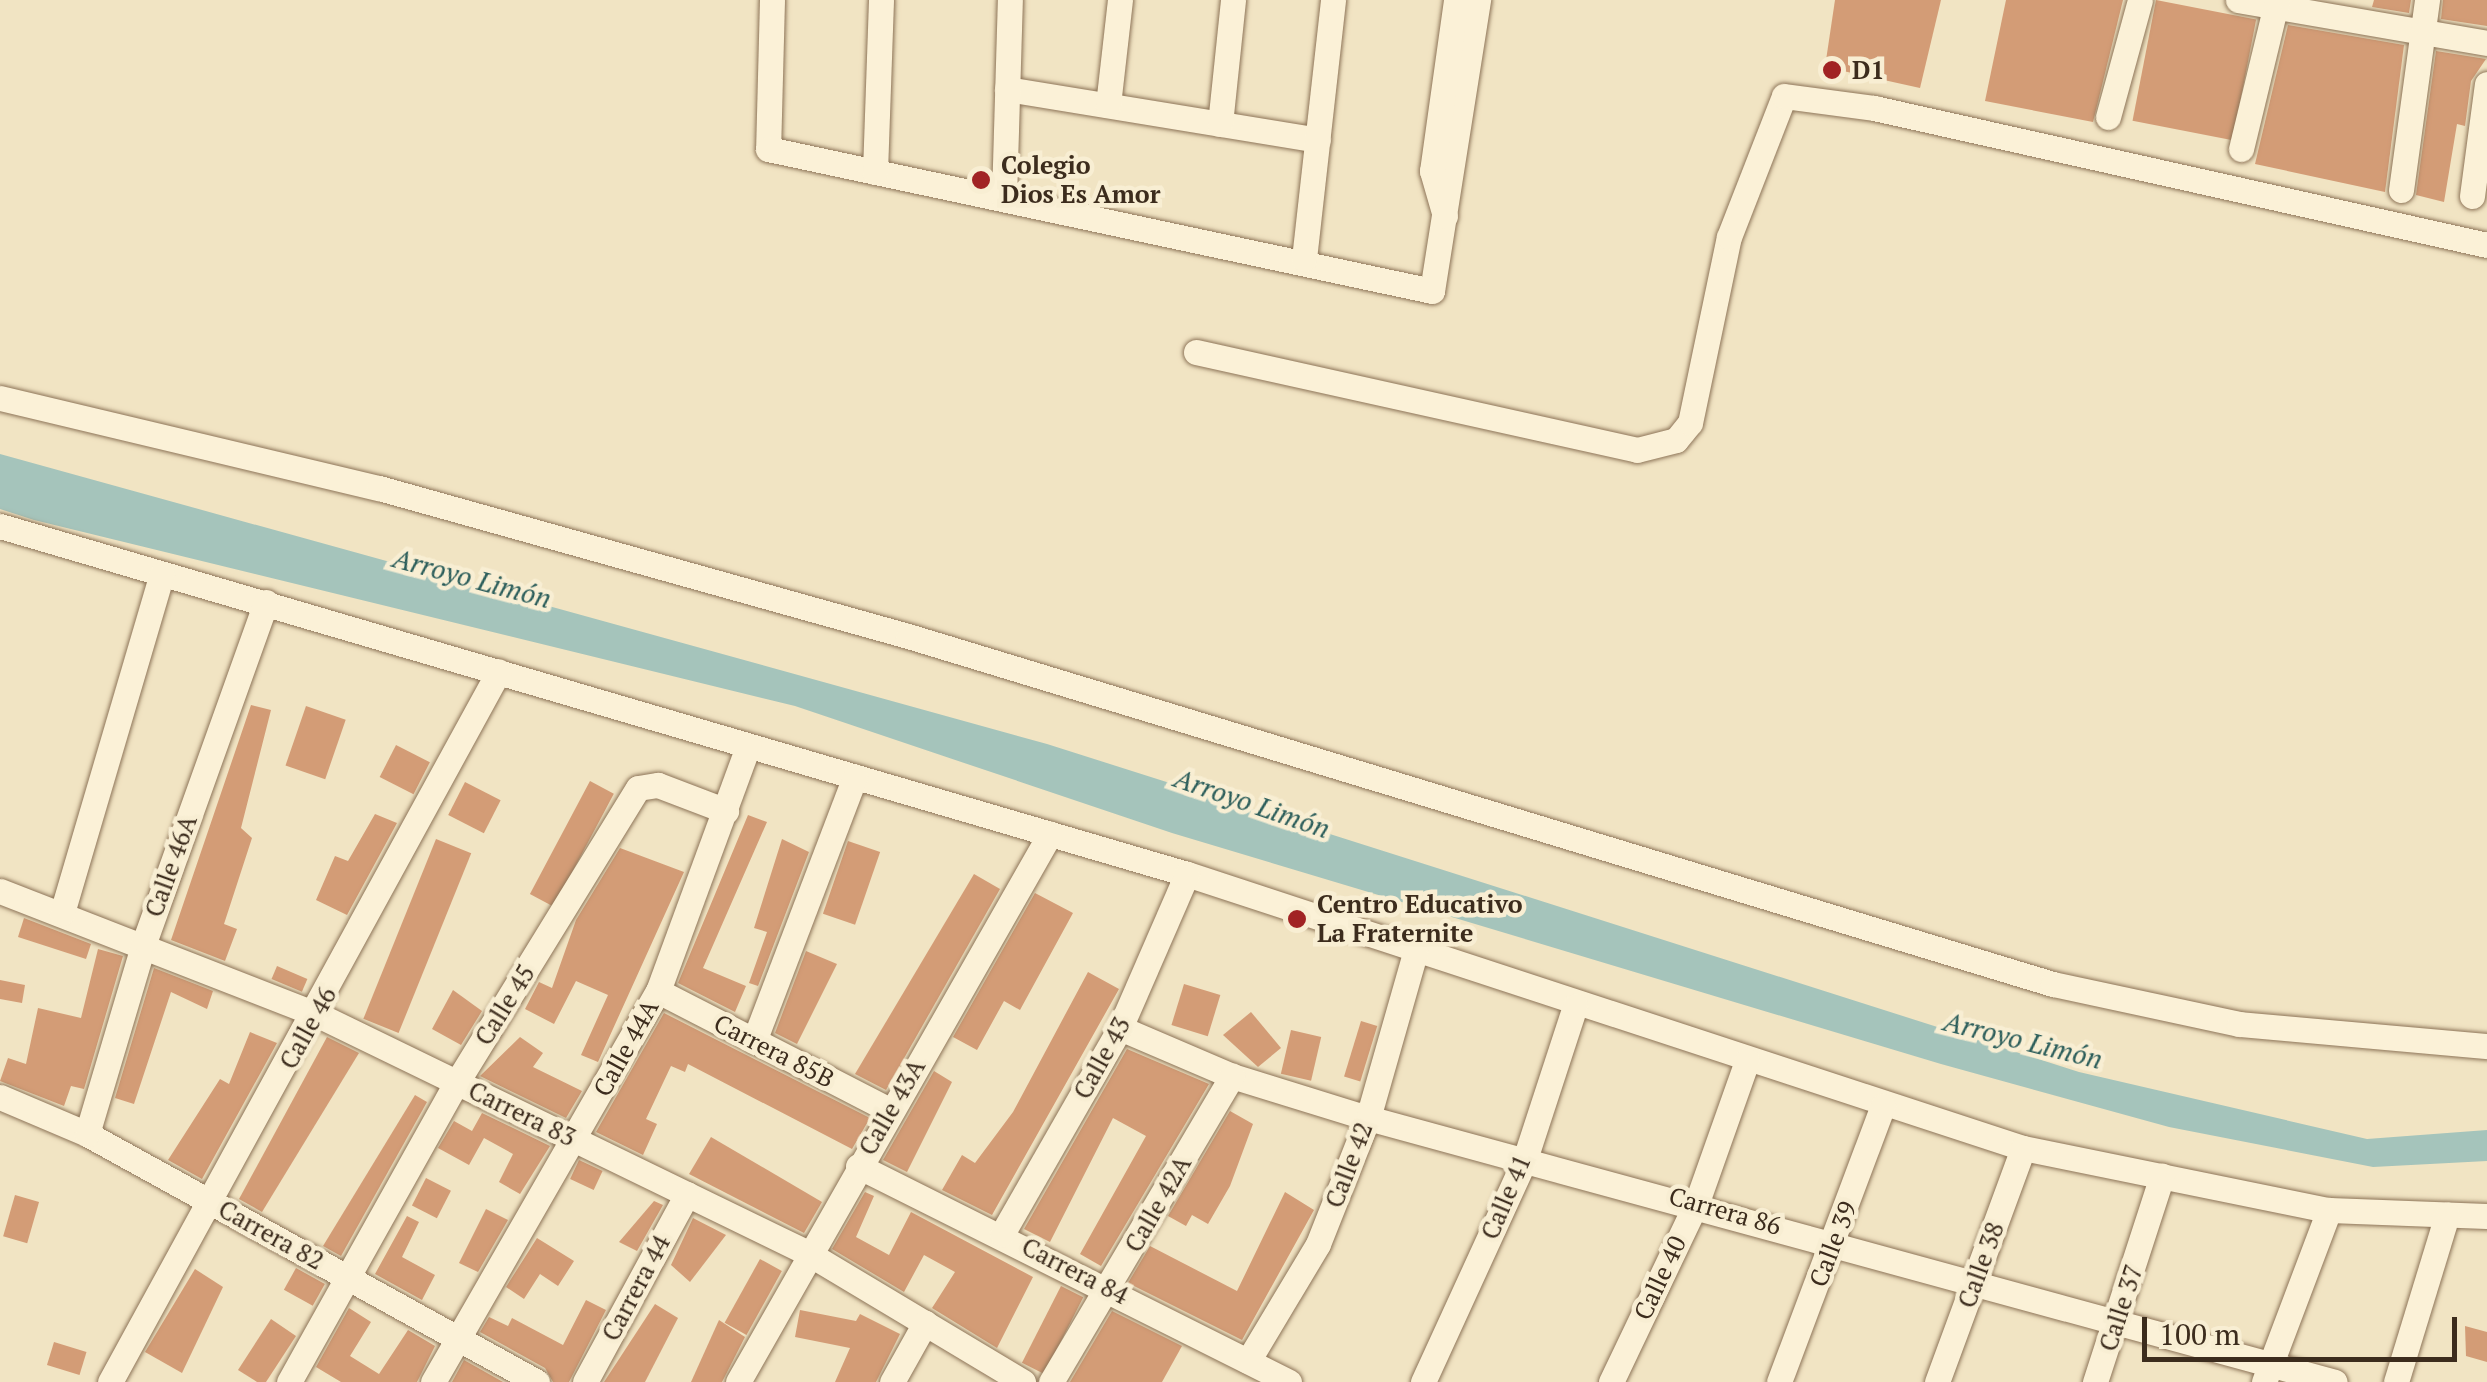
<!DOCTYPE html>
<html>
<head>
<meta charset="utf-8">
<style>
	body { margin:0 }
	#map { position:relative; width:2487px; height:1382px; overflow:hidden; background:#f1e4c3; font-family:"PT Serif",serif }
	div>[style] { position:absolute }
	[style*='--x'] { left:calc(var(--x)*1px); top:calc(var(--y)*1px); width:calc(var(--w)*1px); rotate:calc(var(--a)*1deg) }
	.water>* { inset:0; background:#a5c4bb }
	.building>* { inset:0; background:#d39c76; transform-origin:0 0 }
	.roads { filter:drop-shadow(0 0 2px #8d7458) drop-shadow(0 0 2px #8d7458) }
	.minor>* { height:25px; margin:-12.5px; padding:0 12.5px; transform-origin:12.5px; border-radius:12.5px; background:#fbf1d7 }
	.dots>* { width:28px; height:28px; translate:-50% -50%; box-sizing:border-box; border:5px solid #f8eed3; border-radius:50% }
	span { translate:-50% -50%; white-space:nowrap; text-align:center; line-height:1.15; -webkit-text-stroke:9px #f8eed3; paint-order:stroke }
	.poi-label { font-size:25px; color:#3c2c1d; font-weight:700 }
	.left { translate:0 -50%; text-align:left }
	.street-label { font-size:25px; color:#3c2c1d }
	.water-label { font-size:28px; color:#2b5d5a; font-style:italic }
	.scale { position:absolute; left:2142px; top:1317px; width:315px; height:45px; box-sizing:border-box; border:5px solid #3c2c1d; border-top:0; padding-left:12px; font-size:30px; line-height:35px; white-space:nowrap; color:#3c2c1d; -webkit-text-stroke:8px #f8eed3; paint-order:stroke }
</style>
</head>
<body>
<div id="map">
	<div class="water">
		<i style="clip-path:polygon(0 454px,1047px 744px,2079px 1072px,2367px 1139px,2487px 1130px,2487px 1161px,2373px 1167px,2169px 1127px,1941px 1064px,1172px 833px,795px 706px,34px 520px,0 509px)"></i>
	</div>
	<div class="building">
		<i style="clip-path:polygon(1835px 0,1941px 0,1920px 88px,1825px 67px)"></i>
		<i style="clip-path:polygon(2006px 0,2123px 0,2093px 122px,1985px 101px)"></i>
		<i style="left:2156px;top:0;width:102px;height:123px;rotate:11deg"></i>
		<i style="clip-path:polygon(2374px 0,2411px 0,2409px 13px,2372px 7px)"></i>
		<i style="clip-path:polygon(2443px 0,2487px 0,2487px 26px,2441px 19px)"></i>
		<i style="clip-path:polygon(2288px 25px,2404px 45px,2385px 192px,2255px 164px)"></i>
		<i style="clip-path:polygon(2436px 51px,2486px 59px,2471px 81px,2465px 126px,2457px 124px,2444px 202px,2416px 195px)"></i>
		<i style="clip-path:polygon(251px 705px,271px 710px,241px 828px,252px 838px,224px 924px,237px 929px,225px 961px,171px 940px)"></i>
		<i style="left:306px;top:706px;width:42px;height:63px;rotate:19deg"></i>
		<i style="left:396px;top:745px;width:38px;height:36px;rotate:27deg"></i>
		<i style="left:590px;top:781px;width:27px;height:128px;rotate:28deg"></i>
		<i style="left:465px;top:782px;width:40px;height:37px;rotate:27deg"></i>
		<i style="clip-path:polygon(375px 814px,397px 823px,347px 915px,316px 900px,335px 856px,348px 861px)"></i>
		<i style="clip-path:polygon(748px 815px,767px 822px,703px 968px,746px 986px,735px 1012px,678px 983px)"></i>
		<i style="left:436px;top:839px;width:38px;height:194px;rotate:22deg"></i>
		<i style="clip-path:polygon(782px 839px,809px 852px,758px 986px,749px 983px,767px 932px,754px 928px)"></i>
		<i style="left:848px;top:841px;width:34px;height:77px;rotate:19deg"></i>
		<i style="clip-path:polygon(620px 848px,684px 872px,598px 1062px,581px 1055px,608px 995px,576px 981px,554px 1024px,525px 1009px,539px 982px,552px 988px,576px 920px)"></i>
		<i style="clip-path:polygon(974px 874px,1000px 889px,886px 1090px,855px 1074px)"></i>
		<i style="clip-path:polygon(1035px 893px,1073px 913px,1020px 1010px,1004px 1001px,977px 1050px,953px 1037px)"></i>
		<i style="clip-path:polygon(24px 918px,91px 944px,86px 959px,18px 937px)"></i>
		<i style="clip-path:polygon(98px 949px,123px 956px,84px 1089px,71px 1086px,64px 1106px,0 1081px,8px 1058px,26px 1064px,38px 1008px,81px 1018px)"></i>
		<i style="clip-path:polygon(806px 951px,837px 964px,797px 1044px,775px 1033px)"></i>
		<i style="left:277px;top:966px;width:33px;height:14px;rotate:23deg"></i>
		<i style="clip-path:polygon(154px 968px,213px 991px,207px 1009px,171px 992px,134px 1104px,115px 1098px)"></i>
		<i style="clip-path:polygon(1088px 972px,1119px 989px,992px 1215px,942px 1190px,962px 1155px,975px 1163px,1013px 1112px)"></i>
		<i style="clip-path:polygon(0 980px,25px 985px,22px 1003px,0 999px)"></i>
		<i style="left:1184px;top:984px;width:38px;height:43px;rotate:17deg"></i>
		<i style="clip-path:polygon(453px 990px,482px 1011px,461px 1045px,432px 1029px)"></i>
		<i style="clip-path:polygon(1251px 1012px,1281px 1048px,1258px 1067px,1223px 1035px)"></i>
		<i style="clip-path:polygon(664px 1013px,870px 1118px,852px 1149px,688px 1064px,685px 1072px,671px 1066px,646px 1119px,657px 1124px,643px 1155px,596px 1132px)"></i>
		<i style="left:1361px;top:1021px;width:17px;height:58px;rotate:17deg"></i>
		<i style="left:1291px;top:1030px;width:31px;height:45px;rotate:13deg"></i>
		<i style="clip-path:polygon(250px 1032px,277px 1043px,202px 1179px,168px 1160px,220px 1079px,229px 1084px)"></i>
		<i style="clip-path:polygon(327px 1037px,359px 1053px,262px 1212px,239px 1199px)"></i>
		<i style="clip-path:polygon(520px 1037px,543px 1053px,533px 1067px,582px 1091px,566px 1118px,480px 1076px)"></i>
		<i style="clip-path:polygon(1127px 1049px,1209px 1084px,1101px 1266px,1080px 1254px,1146px 1136px,1113px 1118px,1050px 1242px,1024px 1229px)"></i>
		<i style="clip-path:polygon(934px 1071px,952px 1082px,907px 1172px,883px 1160px)"></i>
		<i style="clip-path:polygon(415px 1095px,427px 1102px,341px 1256px,323px 1246px)"></i>
		<i style="clip-path:polygon(1230px 1111px,1253px 1124px,1230px 1186px,1208px 1224px,1192px 1215px,1186px 1226px,1168px 1216px)"></i>
		<i style="clip-path:polygon(482px 1113px,550px 1146px,520px 1194px,499px 1182px,513px 1154px,484px 1138px,469px 1165px,438px 1148px,454px 1121px,472px 1131px)"></i>
		<i style="clip-path:polygon(711px 1137px,822px 1202px,804px 1233px,689px 1174px)"></i>
		<i style="left:579px;top:1160px;width:26px;height:21px;rotate:25deg"></i>
		<i style="left:426px;top:1178px;width:28px;height:31px;rotate:27deg"></i>
		<i style="clip-path:polygon(865px 1192px,874px 1196px,856px 1237px,889px 1255px,911px 1212px,1033px 1277px,997px 1348px,932px 1308px,955px 1272px,924px 1255px,904px 1292px,832px 1249px)"></i>
		<i style="clip-path:polygon(1285px 1192px,1314px 1210px,1242px 1340px,1128px 1283px,1150px 1246px,1237px 1291px)"></i>
		<i style="left:15px;top:1195px;width:25px;height:43px;rotate:16deg"></i>
		<i style="clip-path:polygon(654px 1201px,663px 1205px,637px 1251px,619px 1242px)"></i>
		<i style="clip-path:polygon(486px 1209px,508px 1220px,478px 1272px,459px 1263px)"></i>
		<i style="clip-path:polygon(407px 1216px,419px 1222px,402px 1257px,435px 1275px,422px 1300px,375px 1274px)"></i>
		<i style="clip-path:polygon(693px 1218px,726px 1235px,690px 1282px,671px 1265px)"></i>
		<i style="clip-path:polygon(537px 1238px,574px 1261px,558px 1286px,540px 1274px,524px 1299px,506px 1287px)"></i>
		<i style="left:760px;top:1259px;width:25px;height:73px;rotate:29deg"></i>
		<i style="left:296px;top:1268px;width:33px;height:25px;rotate:29deg"></i>
		<i style="clip-path:polygon(195px 1269px,223px 1287px,182px 1373px,145px 1352px)"></i>
		<i style="left:1061px;top:1286px;width:25px;height:86px;rotate:27deg"></i>
		<i style="clip-path:polygon(586px 1300px,606px 1310px,569px 1382px,553px 1382px,545px 1368px,480px 1332px,489px 1317px,508px 1326px,512px 1318px,563px 1345px)"></i>
		<i style="clip-path:polygon(655px 1304px,678px 1318px,645px 1382px,604px 1382px)"></i>
		<i style="clip-path:polygon(349px 1308px,371px 1322px,350px 1356px,379px 1374px,408px 1330px,435px 1346px,417px 1382px,341px 1382px,316px 1367px)"></i>
		<i style="clip-path:polygon(800px 1310px,856px 1321px,860px 1314px,900px 1334px,876px 1382px,835px 1382px,850px 1348px,795px 1337px)"></i>
		<i style="clip-path:polygon(1112px 1311px,1182px 1346px,1162px 1382px,1070px 1382px)"></i>
		<i style="clip-path:polygon(271px 1319px,296px 1336px,266px 1382px,257px 1382px,238px 1370px)"></i>
		<i style="clip-path:polygon(719px 1320px,745px 1337px,722px 1382px,691px 1382px)"></i>
		<i style="clip-path:polygon(2465px 1326px,2487px 1332px,2487px 1362px,2466px 1356px)"></i>
		<i style="left:54px;top:1342px;width:34px;height:24px;rotate:17deg"></i>
		<i style="clip-path:polygon(464px 1360px,503px 1382px,452px 1382px)"></i>
	</div>
	<div class="roads">
		<div class="minor">
			<i style="--x:772;--y:0;--w:149;--a:91.5"></i>
			<i style="--x:768;--y:149;--w:679;--a:12.07"></i>
			<i style="--x:1432;--y:291;--w:295;--a:-81"></i>
			<i style="--x:2238;--y:0;--w:253;--a:9.8"></i>
			<i style="--x:1007;--y:89;--w:315;--a:9.3"></i>
			<i style="--x:1108;--y:105;--w:106;--a:-83.5"></i>
			<i style="--x:2108;--y:117;--w:121;--a:-74.7"></i>
			<i style="--x:1220;--y:124;--w:125;--a:-84"></i>
			<i style="--x:2241;--y:149;--w:153;--a:-76.4"></i>
			<i style="--x:875;--y:172;--w:172;--a:-88"></i>
			<i style="--x:2401;--y:190;--w:192;--a:-82.2"></i>
			<i style="--x:2472;--y:196;--w:113;--a:-82.4"></i>
			<i style="--x:1004;--y:198;--w:198;--a:-88.3"></i>
			<i style="--x:1445;--y:216;--w:47;--a:-106.1"></i>
			<i style="--x:1432;--y:171;--w:173;--a:-82"></i>
			<i style="--x:1304;--y:259;--w:261;--a:-83.6"></i>
			<i style="--x:1196;--y:352;--w:452;--a:12.5"></i>
			<i style="--x:1637;--y:450;--w:40;--a:-14.4"></i>
			<i style="--x:1676;--y:440;--w:22;--a:-51"></i>
			<i style="--x:1690;--y:423;--w:190;--a:-78.2"></i>
			<i style="--x:1729;--y:237;--w:151;--a:-68.7"></i>
			<i style="--x:1784;--y:96;--w:91;--a:7.6"></i>
			<i style="--x:1874;--y:108;--w:628;--a:12.6"></i>
			<i style="--x:0;--y:398;--w:390;--a:13.4"></i>
			<i style="--x:379;--y:488;--w:549;--a:15.63"></i>
			<i style="--x:908;--y:636;--w:1197;--a:16.91"></i>
			<i style="--x:2053;--y:984;--w:190;--a:12.1"></i>
			<i style="--x:2239;--y:1024;--w:249;--a:5.1"></i>
			<i style="--x:0;--y:526;--w:1237;--a:16.34"></i>
			<i style="--x:1187;--y:874;--w:880;--a:18.15"></i>
			<i style="--x:2023;--y:1148;--w:312;--a:11.5"></i>
			<i style="--x:2329;--y:1210;--w:158;--a:2.2"></i>
			<i style="--x:0;--y:891;--w:339;--a:21.3"></i>
			<i style="--x:316;--y:1014;--w:545;--a:25.91"></i>
			<i style="--x:806;--y:1252;--w:253;--a:30.9"></i>
			<i style="--x:62;--y:913;--w:353;--a:-73.6"></i>
			<i style="--x:658;--y:991;--w:262;--a:27.2"></i>
			<i style="--x:1120;--y:1028;--w:122;--a:23.2"></i>
			<i style="--x:1232;--y:1076;--w:142;--a:17.2"></i>
			<i style="--x:1368;--y:1118;--w:1002;--a:15.27"></i>
			<i style="--x:754;--y:1041;--w:283;--a:-69.1"></i>
			<i style="--x:0;--y:1097;--w:95;--a:23"></i>
			<i style="--x:87;--y:1134;--w:514;--a:28.86"></i>
			<i style="--x:87;--y:1134;--w:202;--a:-73.4"></i>
			<i style="--x:145;--y:940;--w:359;--a:-70.3"></i>
			<i style="--x:858;--y:1166;--w:482;--a:26.6"></i>
			<i style="--x:1002;--y:1234;--w:237;--a:-60.2"></i>
			<i style="--x:1120;--y:1028;--w:168;--a:-66.5"></i>
			<i style="--x:1248;--y:1361;--w:136;--a:-59.1"></i>
			<i style="--x:1318;--y:1244;--w:136;--a:-68.4"></i>
			<i style="--x:1368;--y:1118;--w:172;--a:-74.1"></i>
			<i style="--x:110;--y:1382;--w:810;--a:-61.32"></i>
			<i style="--x:289;--y:1382;--w:344;--a:-60.8"></i>
			<i style="--x:457;--y:1082;--w:345;--a:-58.4"></i>
			<i style="--x:638;--y:788;--w:20;--a:-9"></i>
			<i style="--x:658;--y:785;--w:73;--a:20.9"></i>
			<i style="--x:433;--y:1382;--w:451;--a:-60.1"></i>
			<i style="--x:658;--y:991;--w:261;--a:-69.8"></i>
			<i style="--x:585;--y:1382;--w:214;--a:-61.5"></i>
			<i style="--x:738;--y:1382;--w:631;--a:-60.35"></i>
			<i style="--x:892;--y:1382;--w:68;--a:-60.8"></i>
			<i style="--x:1051;--y:1382;--w:356;--a:-59.4"></i>
			<i style="--x:1423;--y:1382;--w:245;--a:-65.4"></i>
			<i style="--x:1525;--y:1159;--w:161;--a:-71.9"></i>
			<i style="--x:1611;--y:1382;--w:199;--a:-64.5"></i>
			<i style="--x:1697;--y:1202;--w:150;--a:-70.5"></i>
			<i style="--x:1779;--y:1382;--w:295;--a:-69.4"></i>
			<i style="--x:1937;--y:1382;--w:249;--a:-69.8"></i>
			<i style="--x:2095;--y:1382;--w:217;--a:-72"></i>
			<i style="--x:2264;--y:1382;--w:184;--a:-69.3"></i>
			<i style="--x:2396;--y:1382;--w:175;--a:-73"></i>
		</div>
	</div>
	<div class="dots">
		<i style="left:1832px;top:70px;background:#a12324"></i>
		<i style="left:981px;top:180px;background:#a12324"></i>
		<i style="left:1297px;top:919px;background:#a12324"></i>
	</div>
	<div class="poi-label">
		<span class="left" style="left:1852px;top:70px">D1</span>
		<span class="left" style="left:1001px;top:180px">Colegio<br>Dios Es Amor</span>
		<span class="left" style="left:1317px;top:919px">Centro Educativo<br>La Fraternite</span>
	</div>
	<div class="street-label">
		<span style="left:171px;top:866px;rotate:-70deg">Calle 46A</span>
		<span style="left:505px;top:1005px;rotate:-58deg">Calle 45</span>
		<span style="left:308px;top:1028px;rotate:-61deg">Calle 46</span>
		<span style="left:626px;top:1048px;rotate:-61deg">Calle 44A</span>
		<span style="left:774px;top:1051px;rotate:27deg">Carrera 85B</span>
		<span style="left:1102px;top:1058px;rotate:-61deg">Calle 43</span>
		<span style="left:892px;top:1107px;rotate:-60deg">Calle 43A</span>
		<span style="left:522px;top:1114px;rotate:26deg">Carrera 83</span>
		<span style="left:1349px;top:1165px;rotate:-69deg">Calle 42</span>
		<span style="left:1506px;top:1197px;rotate:-67deg">Calle 41</span>
		<span style="left:1158px;top:1204px;rotate:-60deg">Calle 42A</span>
		<span style="left:1725px;top:1211px;rotate:16deg">Carrera 86</span>
		<span style="left:271px;top:1235px;rotate:29deg">Carrera 82</span>
		<span style="left:1833px;top:1244px;rotate:-69deg">Calle 39</span>
		<span style="left:1981px;top:1265px;rotate:-70deg">Calle 38</span>
		<span style="left:1075px;top:1271px;rotate:27deg">Carrera 84</span>
		<span style="left:1660px;top:1278px;rotate:-65deg">Calle 40</span>
		<span style="left:636px;top:1288px;rotate:-62deg">Carrera 44</span>
		<span style="left:2121px;top:1308px;rotate:-72deg">Calle 37</span>
	</div>
	<div class="water-label">
		<span style="left:472px;top:578px;rotate:15deg">Arroyo Limón</span>
		<span style="left:1252px;top:803px;rotate:19deg">Arroyo Limón</span>
		<span style="left:2023px;top:1040px;rotate:14deg">Arroyo Limón</span>
	</div>
	<div class="scale">100 m</div>
</div>
</body>
</html>
